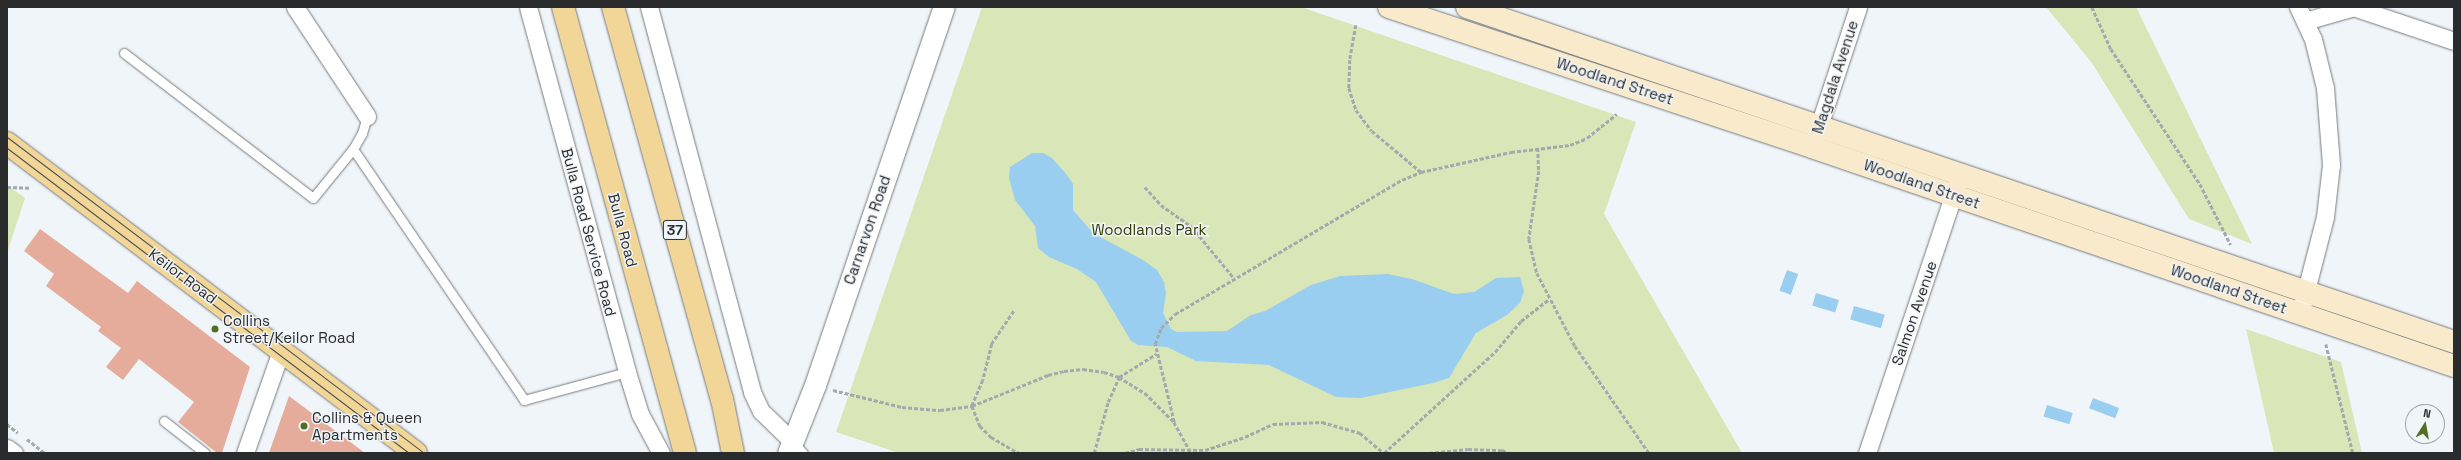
<!DOCTYPE html>
<html>
<head>
<meta charset="utf-8">
<style>
	body { margin:0 }
	#map { position:relative; width:2461px; height:460px; overflow:hidden; background:#f0f5fa; font-family:"Space Grotesk",sans-serif }
	div>[style] { position:absolute }
	[style*='--x'] { left:calc(var(--x)*1px); top:calc(var(--y)*1px); width:calc(var(--w)*1px); rotate:calc(var(--a)*1deg) }
	.green>* { inset:0; background:#d9e6b7 }
	.water>* { inset:0; background:#9acef0; transform-origin:0 0 }
	.building>* { inset:0; background:#e5ac9b }
	.path>* { height:2.5px; margin-top:-1.25px; transform-origin:0; background:repeating-linear-gradient(90deg,#a5a9ad 0 4px,transparent 0 6px) }
	.roads { filter:drop-shadow(0 0 1px #767b7f) drop-shadow(0 0 1px #767b7f) }
	.service>* { height:9px; margin:-4.5px; padding:0 4.5px; transform-origin:4.5px; border-radius:4.5px; background:#fff }
	.minor>* { height:17px; margin:-8.5px; padding:0 8.5px; transform-origin:8.5px; border-radius:8.5px; background:#fff }
	.tertiary>* { height:21px; margin:-10.5px; padding:0 10.5px; transform-origin:10.5px; border-radius:10.5px; background:#fff }
	.secondary>* { height:22px; margin:-11px; padding:0 11px; transform-origin:11px; border-radius:11px; background:#f8eacb }
	.primary>* { height:22px; margin:-11px; padding:0 11px; transform-origin:11px; border-radius:11px; background:#f1d697 }
	.tram>* { height:1px; margin:-0.5px; padding:0 0.5px; transform-origin:0.5px; border-radius:0.5px; background:#4c4f51 }
	.dots>* { width:11px; height:11px; translate:-50% -50%; box-sizing:border-box; border:2px solid #f0f5fa; border-radius:50% }
	span { translate:-50% -50%; white-space:nowrap; text-align:center; line-height:1.15; -webkit-text-stroke:3px #f0f5fa; paint-order:stroke }
	.shield-label span { padding:1px 3px; background:#f0f5fa; border:1px solid; border-radius:3px; -webkit-text-stroke-width:0 }
	.shield-label { font-size:14px; color:#292b2c; font-weight:700 }
	.street-label { font-size:15px; color:#292b2c }
	.park-label { font-size:15px; color:#303b00 }
	.poi-label { font-size:15px; color:#292b2c }
	.left { translate:0 -50%; text-align:left }
	.frame { position:absolute; inset:0; border:8px solid #292b2c; pointer-events:none }
	.north { position:absolute; left:2405px; top:404px; width:40px; height:40px; box-sizing:border-box; background:#f0f5fa; border:1px solid #a0a4a8; border-radius:50%; rotate:11deg; font-size:11px; font-weight:700; line-height:16px; text-align:center; color:#292b2c }
	.north::after { content:''; display:block; margin:auto; width:14px; height:18px; background:#546e21; clip-path:polygon(50% 0,100% 100%,50% 72%,0 100%) }
</style>
</head>
<body>
<div id="map">
	<div class="green">
		<i style="clip-path:polygon(982px 7px,1301px 7px,1636px 122px,1604px 214px,1742px 453px,899px 453px,836px 432px)"></i>
		<i style="clip-path:polygon(2046px 7px,2136px 7px,2252px 244px,2189px 219px,2092px 63px)"></i>
		<i style="clip-path:polygon(7px 185px,25px 198px,7px 253px)"></i>
		<i style="clip-path:polygon(2246px 329px,2341px 362px,2362px 453px,2274px 453px)"></i>
	</div>
	<div class="water">
		<i style="clip-path:polygon(1032px 153px,1043px 153px,1052px 158px,1067px 175px,1073px 184px,1073px 210px,1093px 233px,1143px 260px,1157px 270px,1164px 282px,1166px 293px,1163px 313px,1171px 329px,1177px 332px,1227px 331px,1251px 315px,1265px 311px,1311px 285px,1340px 276px,1388px 274px,1412px 279px,1454px 294px,1474px 292px,1496px 278px,1520px 277px,1524px 291px,1520px 303px,1507px 315px,1476px 333px,1449px 378px,1433px 383px,1361px 398px,1336px 397px,1269px 365px,1196px 361px,1167px 347px,1138px 345px,1131px 341px,1096px 282px,1077px 269px,1049px 257px,1038px 248px,1035px 226px,1015px 200px,1009px 178px,1010px 167px)"></i>
		<i style="left:1787px;top:270px;width:12px;height:22px;rotate:20deg"></i>
		<i style="left:1816px;top:293px;width:24px;height:13px;rotate:17deg"></i>
		<i style="left:1854px;top:306px;width:32px;height:14px;rotate:16deg"></i>
		<i style="left:2093px;top:398px;width:28px;height:11px;rotate:21deg"></i>
		<i style="left:2047px;top:405px;width:27px;height:12px;rotate:17deg"></i>
	</div>
	<div class="building">
		<i style="clip-path:polygon(40px 229px,128px 293px,137px 281px,250px 367px,222px 453px,217px 453px,178px 422px,194px 402px,139px 359px,123px 380px,106px 367px,121px 348px,98px 331px,101px 327px,46px 286px,54px 274px,24px 251px)"></i>
		<i style="clip-path:polygon(289px 396px,365px 453px,269px 453px)"></i>
	</div>
	<div class="path">
		<i style="--x:2092;--y:7;--w:46;--a:65.7"></i>
		<i style="--x:2111;--y:49;--w:162;--a:56.6"></i>
		<i style="--x:2200;--y:184;--w:68;--a:63.1"></i>
		<i style="--x:1356;--y:25;--w:36;--a:100"></i>
		<i style="--x:1350;--y:60;--w:28;--a:92"></i>
		<i style="--x:1349;--y:88;--w:23;--a:72"></i>
		<i style="--x:1356;--y:110;--w:26;--a:53"></i>
		<i style="--x:1372;--y:131;--w:64;--a:39.9"></i>
		<i style="--x:1538;--y:148;--w:23;--a:88"></i>
		<i style="--x:1539;--y:171;--w:69;--a:98.4"></i>
		<i style="--x:1529;--y:239;--w:35;--a:77"></i>
		<i style="--x:1537;--y:273;--w:82;--a:62.5"></i>
		<i style="--x:1575;--y:346;--w:130;--a:55.3"></i>
		<i style="--x:7;--y:187;--w:24;--a:2"></i>
		<i style="--x:1145;--y:187;--w:24;--a:48"></i>
		<i style="--x:1161;--y:205;--w:38;--a:35"></i>
		<i style="--x:1192;--y:227;--w:66;--a:50.5"></i>
		<i style="--x:1014;--y:311;--w:40;--a:124"></i>
		<i style="--x:992;--y:344;--w:37;--a:104"></i>
		<i style="--x:983;--y:380;--w:28;--a:113"></i>
		<i style="--x:972;--y:406;--w:22;--a:68"></i>
		<i style="--x:980;--y:426;--w:16;--a:45"></i>
		<i style="--x:991;--y:437;--w:32;--a:30"></i>
		<i style="--x:2326;--y:344;--w:112;--a:76.1"></i>
		<i style="--x:833;--y:390;--w:71;--a:13.8"></i>
		<i style="--x:902;--y:407;--w:38;--a:5"></i>
		<i style="--x:940;--y:410;--w:32;--a:-7"></i>
		<i style="--x:972;--y:406;--w:82;--a:-22.2"></i>
		<i style="--x:1048;--y:375;--w:16;--a:-14"></i>
		<i style="--x:1064;--y:371;--w:19;--a:-6"></i>
		<i style="--x:1083;--y:369;--w:21;--a:8"></i>
		<i style="--x:1104;--y:372;--w:16;--a:18"></i>
		<i style="--x:1119;--y:377;--w:31;--a:32"></i>
		<i style="--x:1145;--y:393;--w:41;--a:45"></i>
		<i style="--x:1174;--y:422;--w:35;--a:61"></i>
		<i style="--x:1174;--y:422;--w:80;--a:-103.7"></i>
		<i style="--x:1155;--y:344;--w:17;--a:-69"></i>
		<i style="--x:1161;--y:328;--w:20;--a:-45"></i>
		<i style="--x:1175;--y:314;--w:264;--a:-30.6"></i>
		<i style="--x:1402;--y:180;--w:21;--a:-23"></i>
		<i style="--x:1421;--y:172;--w:92;--a:-12.5"></i>
		<i style="--x:1511;--y:152;--w:59;--a:-6.8"></i>
		<i style="--x:1570;--y:145;--w:18;--a:-22"></i>
		<i style="--x:1587;--y:138;--w:38;--a:-39"></i>
		<i style="--x:7;--y:424;--w:14;--a:39"></i>
		<i style="--x:27;--y:439;--w:23;--a:38"></i>
		<i style="--x:1094;--y:453;--w:53;--a:-74.6"></i>
		<i style="--x:1108;--y:402;--w:27;--a:-66"></i>
		<i style="--x:1119;--y:377;--w:44;--a:-31.9"></i>
		<i style="--x:1125;--y:453;--w:15;--a:-16"></i>
		<i style="--x:1139;--y:449;--w:66;--a:0.9"></i>
		<i style="--x:1205;--y:450;--w:42;--a:-18"></i>
		<i style="--x:1245;--y:437;--w:31;--a:-25"></i>
		<i style="--x:1273;--y:424;--w:49;--a:-2.3"></i>
		<i style="--x:1322;--y:422;--w:40;--a:16"></i>
		<i style="--x:1360;--y:433;--w:31;--a:40"></i>
		<i style="--x:1384;--y:453;--w:150;--a:-42.3"></i>
		<i style="--x:1495;--y:352;--w:40;--a:-50"></i>
		<i style="--x:1521;--y:321;--w:36;--a:-38"></i>
		<i style="--x:1429;--y:453;--w:39;--a:-6"></i>
		<i style="--x:1468;--y:449;--w:34;--a:2"></i>
		<i style="--x:1502;--y:450;--w:8;--a:23"></i>
	</div>
	<div class="roads">
		<div class="service">
			<i style="--x:124;--y:53;--w:238;--a:37.5"></i>
			<i style="--x:313;--y:198;--w:63;--a:-50.8"></i>
			<i style="--x:367;--y:116;--w:18;--a:106"></i>
			<i style="--x:362;--y:133;--w:18;--a:119"></i>
			<i style="--x:353;--y:149;--w:304;--a:55.7"></i>
			<i style="--x:524;--y:400;--w:107;--a:-15.2"></i>
			<i style="--x:164;--y:421;--w:52;--a:38"></i>
			<i style="--x:793;--y:442;--w:15;--a:48"></i>
		</div>
		<div class="minor">
			<i style="--x:295;--y:7;--w:131;--a:56.6"></i>
			<i style="--x:528;--y:7;--w:378;--a:74.8"></i>
			<i style="--x:627;--y:372;--w:44;--a:72.8"></i>
			<i style="--x:640;--y:414;--w:44;--a:61.7"></i>
			<i style="--x:649;--y:7;--w:399;--a:75"></i>
			<i style="--x:752;--y:392;--w:21;--a:65"></i>
			<i style="--x:761;--y:411;--w:45;--a:44.1"></i>
			<i style="--x:2298;--y:7;--w:35;--a:65"></i>
			<i style="--x:2313;--y:39;--w:50;--a:76.2"></i>
			<i style="--x:2325;--y:88;--w:77;--a:85.5"></i>
			<i style="--x:2331;--y:165;--w:52;--a:96.6"></i>
			<i style="--x:2325;--y:217;--w:100;--a:104.5"></i>
			<i style="--x:2353;--y:7;--w:107;--a:18.6"></i>
			<i style="--x:2305;--y:21;--w:51;--a:-15.9"></i>
			<i style="--x:1815;--y:138;--w:138;--a:-71.8"></i>
			<i style="--x:7;--y:448;--w:9;--a:36"></i>
			<i style="--x:245;--y:453;--w:108;--a:-70.6"></i>
			<i style="--x:1867;--y:453;--w:284;--a:-71.5"></i>
		</div>
		<div class="tertiary">
			<i style="--x:788;--y:453;--w:73;--a:-68.3"></i>
			<i style="--x:815;--y:385;--w:399;--a:-71.2"></i>
		</div>
		<div class="secondary">
			<i style="--x:1389;--y:7;--w:446;--a:18.3"></i>
			<i style="--x:1812;--y:147;--w:678;--a:18.84"></i>
			<i style="--x:1467;--y:7;--w:1042;--a:18.75"></i>
		</div>
		<div class="primary">
			<i style="--x:563;--y:7;--w:462;--a:74.7"></i>
			<i style="--x:613;--y:7;--w:407;--a:74.5"></i>
			<i style="--x:722;--y:399;--w:55;--a:78.5"></i>
			<i style="--x:7;--y:143;--w:513;--a:37.16"></i>
		</div>
	</div>
	<div class="tram">
		<i style="--x:7;--y:137;--w:523;--a:37.15"></i>
		<i style="--x:7;--y:148;--w:505;--a:37.19"></i>
	</div>
	<div class="dots">
		<i style="left:215px;top:329px;background:#546e21"></i>
		<i style="left:304px;top:426px;background:#546e21"></i>
	</div>
	<div class="shield-label">
		<span style="left:675px;top:230px">37</span>
	</div>
	<div class="street-label">
		<span style="left:1835px;top:77px;rotate:-72deg">Magdala Avenue</span>
		<span style="left:1615px;top:81px;rotate:18deg">Woodland Street</span>
		<span style="left:1922px;top:184px;rotate:19deg">Woodland Street</span>
		<span style="left:623px;top:230px;rotate:75deg">Bulla Road</span>
		<span style="left:867px;top:230px;rotate:-71deg">Carnarvon Road</span>
		<span style="left:589px;top:232px;rotate:75deg">Bulla Road Service Road</span>
		<span style="left:183px;top:276px;rotate:37deg">Keilor Road</span>
		<span style="left:2229px;top:289px;rotate:19deg">Woodland Street</span>
		<span style="left:1914px;top:313px;rotate:-71deg">Salmon Avenue</span>
	</div>
	<div class="park-label">
		<span style="left:1149px;top:230px">Woodlands Park</span>
	</div>
	<div class="poi-label">
		<span class="left" style="left:223px;top:329px">Collins<br>Street/Keilor Road</span>
		<span class="left" style="left:312px;top:426px">Collins &amp; Queen<br>Apartments</span>
	</div>
	<div class="frame"></div>
	<div class="north">N</div>
</div>
</body>
</html>
